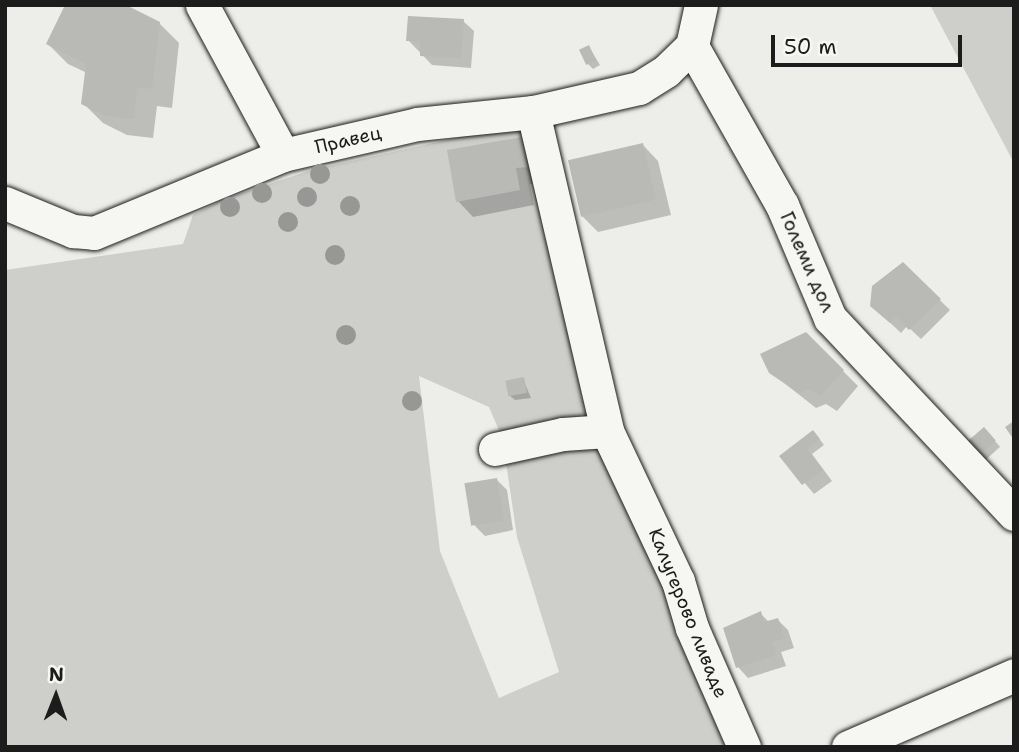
<!DOCTYPE html>
<html>
<head>
<meta charset="utf-8">
<style>
	body { margin:0 }
	#map { position:relative; width:1019px; height:752px; overflow:hidden; background:#edede9; font-family:"Shantell Sans",sans-serif }
	div>[style] { position:absolute }
	[style*='--x'] { left:calc(var(--x)*1px); top:calc(var(--y)*1px); width:calc(var(--w)*1px); rotate:calc(var(--a)*1deg) }
	.green>* { inset:0; background:#cececb }
	.shadow>* { inset:0; background:#0003; transform-origin:0 0 }
	.building>* { inset:0; background:#b9b9b6; transform-origin:0 0 }
	.roads { filter:drop-shadow(0 0 2px #1c1c1c) drop-shadow(0 0 2px #1c1c1c) }
	.minor>* { height:33px; margin:-16.5px; padding:0 16.5px; transform-origin:16.5px; border-radius:16.5px; background:#f6f6f2 }
	.trees>* { width:20px; height:20px; margin:-10px; border-radius:50%; background:#979795 }
	span { translate:-50% -50%; white-space:nowrap; text-align:center; line-height:1.15; -webkit-text-stroke:5px #f6f6f2; paint-order:stroke }
	.street-label { font-size:19px; color:#1c1c1c }
	.frame { position:absolute; inset:0; border:7px solid #1c1c1c; pointer-events:none }
	.north { position:absolute; left:21px; top:661px; width:70px; height:70px; -webkit-text-stroke:5px #f6f6f2; paint-order:stroke; rotate:1deg; font-size:19px; font-weight:700; line-height:28px; text-align:center; color:#1c1c1c }
	.north::after { content:''; display:block; margin:auto; width:24px; height:32px; background:#1c1c1c; clip-path:polygon(50% 0,100% 100%,50% 72%,0 100%) }
	.scale { position:absolute; left:771px; top:35px; width:191px; height:32px; box-sizing:border-box; border:4px solid #1c1c1c; border-top:0; padding-left:9px; font-size:21px; line-height:24px; white-space:nowrap; color:#1c1c1c; -webkit-text-stroke:5px #f6f6f2; paint-order:stroke }
</style>
</head>
<body>
<div id="map">
	<div class="green">
		<i style="clip-path:polygon(930px 5px,1014px 5px,1014px 163px)"></i>
		<i style="clip-path:polygon(524px 123px,591px 413px,501px 435px,489px 407px,419px 376px,440px 551px,499px 698px,559px 672px,517px 537px,505px 456px,551px 443px,605px 450px,729px 747px,5px 747px,5px 270px,183px 244px,193px 215px,222px 200px,311px 170px)"></i>
	</div>
	<div class="shadow">
		<i style="clip-path:polygon(463px 21px,474px 31px,471px 68px,432px 65px,408px 40px)"></i>
		<i style="clip-path:polygon(159px 23px,179px 43px,172px 108px,157px 106px,153px 138px,127px 135px,103px 123px,83px 103px,87px 73px,68px 64px,48px 44px)"></i>
		<i style="clip-path:polygon(589px 47px,600px 65px,593px 69px,588px 64px)"></i>
		<i style="clip-path:polygon(522px 139px,542px 182px,530px 184px,534px 205px,473px 217px,458px 201px)"></i>
		<i style="clip-path:polygon(643px 145px,658px 161px,671px 215px,598px 232px,582px 216px)"></i>
		<i style="clip-path:polygon(903px 264px,950px 310px,921px 339px,907px 326px,901px 333px,883px 316px)"></i>
		<i style="clip-path:polygon(806px 334px,858px 386px,837px 411px,826px 404px,816px 408px,770px 372px)"></i>
		<i style="clip-path:polygon(523px 379px,531px 398px,515px 400px,510px 396px)"></i>
		<i style="left:984px;top:429px;width:24px;height:24px;rotate:48deg"></i>
		<i style="clip-path:polygon(818px 437px,824px 445px,812px 454px,832px 481px,814px 494px,782px 456px)"></i>
		<i style="clip-path:polygon(497px 480px,507px 490px,513px 530px,485px 536px,475px 526px)"></i>
		<i style="clip-path:polygon(760px 613px,769px 622px,778px 620px,788px 630px,794px 648px,781px 652px,786px 666px,748px 678px,738px 667px)"></i>
	</div>
	<div class="building">
		<i style="clip-path:polygon(65px 5px,126px 5px,160px 22px,152px 89px,137px 87px,134px 119px,106px 116px,81px 104px,86px 64px,46px 44px)"></i>
		<i style="clip-path:polygon(408px 16px,464px 19px,461px 58px,420px 56px,420px 41px,406px 41px)"></i>
		<i style="left:589px;top:45px;width:17px;height:11px;rotate:65deg"></i>
		<i style="clip-path:polygon(522px 137px,528px 167px,516px 168px,520px 190px,456px 202px,447px 150px)"></i>
		<i style="left:643px;top:143px;width:58px;height:77px;rotate:77deg"></i>
		<i style="clip-path:polygon(903px 262px,941px 299px,909px 330px,896px 317px,890px 323px,870px 306px,872px 286px)"></i>
		<i style="clip-path:polygon(806px 332px,844px 370px,820px 396px,809px 389px,799px 393px,769px 373px,760px 354px)"></i>
		<i style="left:524px;top:377px;width:16px;height:19px;rotate:79deg"></i>
		<i style="clip-path:polygon(1014px 421px,1014px 440px,1005px 427px)"></i>
		<i style="left:984px;top:427px;width:18px;height:26px;rotate:49deg"></i>
		<i style="clip-path:polygon(813px 430px,820px 439px,807px 449px,823px 470px,802px 485px,779px 456px)"></i>
		<i style="left:497px;top:478px;width:43px;height:33px;rotate:81deg"></i>
		<i style="clip-path:polygon(761px 611px,764px 622px,778px 618px,785px 638px,772px 642px,776px 655px,736px 668px,723px 628px)"></i>
	</div>
	<div class="roads">
		<div class="minor">
			<i style="--x:202;--y:5;--w:170;--a:61.6"></i>
			<i style="--x:701;--y:5;--w:42;--a:102.4"></i>
			<i style="--x:692;--y:46;--w:183;--a:60.5"></i>
			<i style="--x:782;--y:205;--w:123;--a:67"></i>
			<i style="--x:830;--y:318;--w:269;--a:46.8"></i>
			<i style="--x:533;--y:112;--w:327;--a:76.9"></i>
			<i style="--x:5;--y:203;--w:74;--a:22.4"></i>
			<i style="--x:73;--y:231;--w:21;--a:5"></i>
			<i style="--x:94;--y:233;--w:204;--a:-22.4"></i>
			<i style="--x:283;--y:155;--w:138;--a:-13"></i>
			<i style="--x:417;--y:124;--w:117;--a:-5.9"></i>
			<i style="--x:533;--y:112;--w:109;--a:-12.8"></i>
			<i style="--x:639;--y:88;--w:32;--a:-32"></i>
			<i style="--x:666;--y:71;--w:36;--a:-44"></i>
			<i style="--x:495;--y:449;--w:70;--a:-12.4"></i>
			<i style="--x:563;--y:434;--w:44;--a:-3.9"></i>
			<i style="--x:607;--y:431;--w:166;--a:64.7"></i>
			<i style="--x:678;--y:581;--w:49;--a:73.4"></i>
			<i style="--x:692;--y:628;--w:130;--a:66.4"></i>
			<i style="--x:848;--y:747;--w:181;--a:-23.4"></i>
		</div>
	</div>
	<div class="trees">
		<i style="left:320px;top:174px"></i>
		<i style="left:262px;top:193px"></i>
		<i style="left:307px;top:197px"></i>
		<i style="left:350px;top:206px"></i>
		<i style="left:230px;top:207px"></i>
		<i style="left:288px;top:222px"></i>
		<i style="left:335px;top:255px"></i>
		<i style="left:346px;top:335px"></i>
		<i style="left:412px;top:401px"></i>
	</div>
	<div class="street-label">
		<span style="left:348px;top:140px;rotate:-13deg">Правец</span>
		<span style="left:807px;top:262px;rotate:66deg">Големи дол</span>
		<span style="left:688px;top:613px;rotate:68deg">Калугерово ливаде</span>
	</div>
	<div class="frame"></div>
	<div class="north">N</div>
	<div class="scale">50 m</div>
</div>
</body>
</html>
